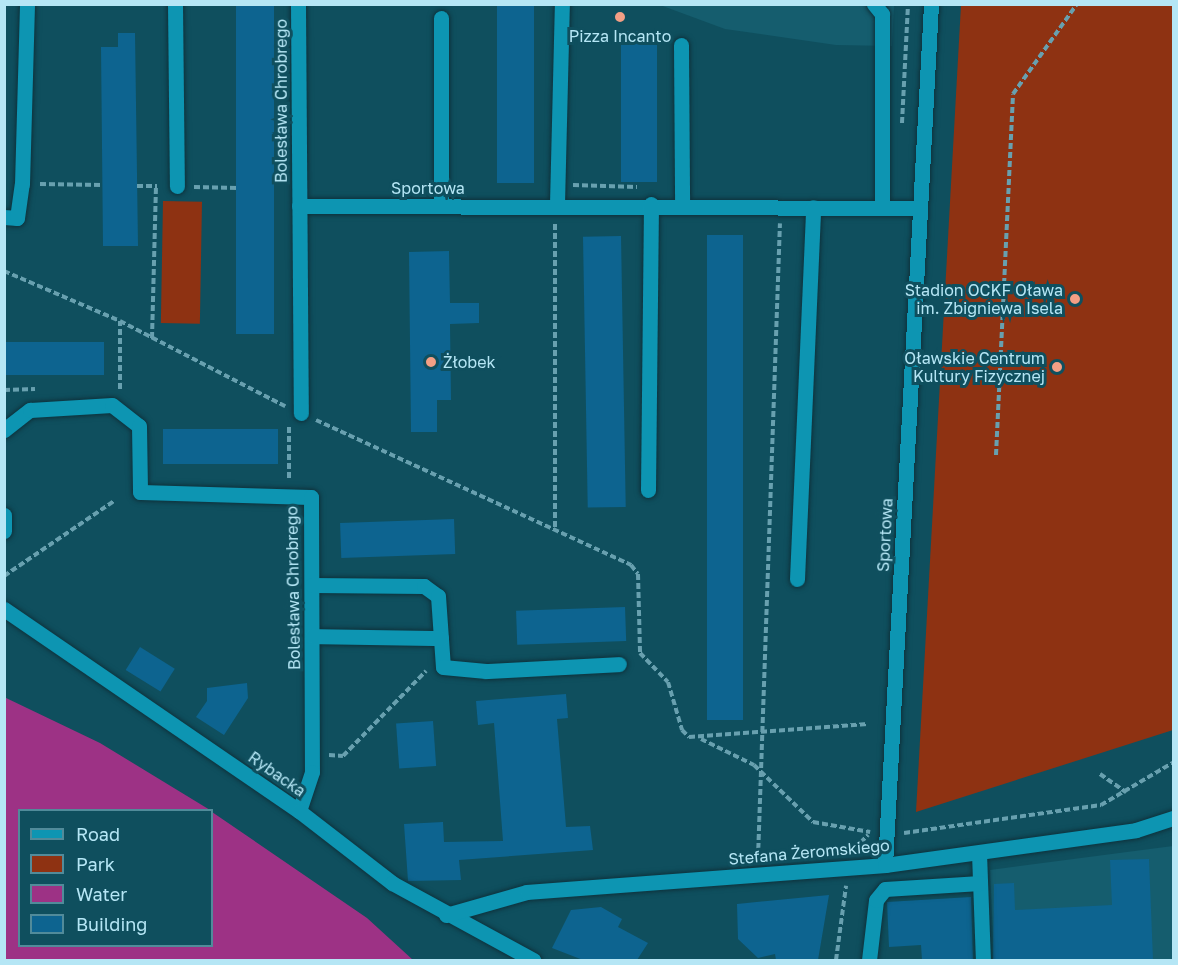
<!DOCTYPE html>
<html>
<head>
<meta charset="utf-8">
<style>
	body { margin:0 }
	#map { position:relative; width:1178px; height:965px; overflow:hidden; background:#0f4f5e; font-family:"Golos Text",sans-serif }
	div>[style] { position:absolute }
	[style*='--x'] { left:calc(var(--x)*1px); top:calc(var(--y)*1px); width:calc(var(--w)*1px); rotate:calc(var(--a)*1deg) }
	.built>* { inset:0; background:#155d6e }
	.green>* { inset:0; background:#8e3212; transform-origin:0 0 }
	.water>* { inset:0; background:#9d3285 }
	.building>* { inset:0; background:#0d6490; transform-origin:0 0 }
	.path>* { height:4px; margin-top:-2px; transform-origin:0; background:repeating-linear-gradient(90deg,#68a0af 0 6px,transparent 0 9px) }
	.roads { filter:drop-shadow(0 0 2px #0e323c) drop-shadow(0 0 2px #0e323c) }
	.minor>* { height:15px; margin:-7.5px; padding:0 7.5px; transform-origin:7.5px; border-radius:7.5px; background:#0d95b2 }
	.dots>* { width:16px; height:16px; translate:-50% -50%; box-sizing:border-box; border:3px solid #0f4f5e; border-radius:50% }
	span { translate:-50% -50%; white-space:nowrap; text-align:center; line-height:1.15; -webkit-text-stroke:6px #0f4f5e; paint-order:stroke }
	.poi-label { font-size:16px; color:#b5e6f5 }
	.right { translate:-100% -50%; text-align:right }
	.left { translate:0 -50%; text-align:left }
	.street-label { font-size:16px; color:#b5e6f5 }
	.frame { position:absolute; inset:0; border:6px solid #b5e6f5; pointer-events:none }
	.legend { position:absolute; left:18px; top:809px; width:195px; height:138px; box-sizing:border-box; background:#0f4f5e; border:2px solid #518b9a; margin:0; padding:8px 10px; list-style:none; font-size:18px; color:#b5e6f5 }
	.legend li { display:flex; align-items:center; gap:12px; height:30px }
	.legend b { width:30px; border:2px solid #518b9a }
</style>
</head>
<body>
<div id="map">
	<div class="built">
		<i style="clip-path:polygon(660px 5px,894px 5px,892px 46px,836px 45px,725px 29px)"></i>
		<i style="clip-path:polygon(1173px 846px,1173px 960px,994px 960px,990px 870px)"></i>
	</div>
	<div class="green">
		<i style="clip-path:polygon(961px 5px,1173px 5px,1173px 730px,916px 812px)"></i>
		<i style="left:163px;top:201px;width:39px;height:122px;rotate:1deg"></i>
	</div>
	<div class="water">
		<i style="clip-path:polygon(4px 697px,100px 743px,210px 810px,20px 810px,20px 946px,212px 946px,212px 812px,367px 918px,413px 960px,5px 960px)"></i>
	</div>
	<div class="building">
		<i style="left:236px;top:4px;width:38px;height:330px"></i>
		<i style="left:497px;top:4px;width:37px;height:179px"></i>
		<i style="left:621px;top:31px;width:36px;height:151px"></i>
		<i style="clip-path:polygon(118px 33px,135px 33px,138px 246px,103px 246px,101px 47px,118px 47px)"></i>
		<i style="left:743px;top:235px;width:485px;height:36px;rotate:90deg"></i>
		<i style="left:621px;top:236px;width:271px;height:38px;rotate:89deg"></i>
		<i style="clip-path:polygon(449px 251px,450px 303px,479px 303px,479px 323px,450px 324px,451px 400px,437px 400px,437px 432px,411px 432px,409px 252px)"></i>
		<i style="left:104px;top:342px;width:33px;height:100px;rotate:90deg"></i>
		<i style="left:278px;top:429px;width:35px;height:115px;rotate:90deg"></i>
		<i style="left:454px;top:519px;width:35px;height:114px;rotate:88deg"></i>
		<i style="left:625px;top:607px;width:34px;height:109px;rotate:88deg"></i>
		<i style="left:140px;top:647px;width:41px;height:27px;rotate:32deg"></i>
		<i style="clip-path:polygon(247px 683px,248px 698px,224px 735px,196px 717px,207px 701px,207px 688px)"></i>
		<i style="clip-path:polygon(566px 694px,568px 718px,557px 719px,566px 827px,590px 826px,593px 850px,459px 860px,461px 880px,408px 881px,404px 824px,443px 822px,444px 842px,503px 841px,494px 723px,478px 725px,476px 701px)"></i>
		<i style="left:433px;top:721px;width:45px;height:37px;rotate:86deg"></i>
		<i style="clip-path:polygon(1149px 859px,1153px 960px,993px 960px,994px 884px,1014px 883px,1015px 910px,1112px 905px,1110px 860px)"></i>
		<i style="clip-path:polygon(829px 895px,818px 960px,776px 960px,775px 954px,758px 958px,738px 939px,737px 904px)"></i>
		<i style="clip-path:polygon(971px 897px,973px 960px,922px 960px,921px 945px,889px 947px,887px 902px)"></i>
		<i style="clip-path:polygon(601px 907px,622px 919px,618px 927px,648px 943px,637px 960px,583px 960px,552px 948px,571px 910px)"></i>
	</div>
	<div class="path">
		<i style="--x:902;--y:123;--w:119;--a:-87.1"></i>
		<i style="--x:40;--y:184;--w:62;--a:0.9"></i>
		<i style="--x:573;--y:185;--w:64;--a:1.8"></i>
		<i style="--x:137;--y:186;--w:20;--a:0"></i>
		<i style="--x:194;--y:187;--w:44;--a:1.3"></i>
		<i style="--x:4;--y:271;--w:126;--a:23.3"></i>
		<i style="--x:120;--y:321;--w:186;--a:27.3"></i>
		<i style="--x:152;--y:338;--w:152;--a:-88.5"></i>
		<i style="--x:120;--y:389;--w:68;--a:-90"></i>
		<i style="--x:4;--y:390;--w:31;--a:-2"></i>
		<i style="--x:316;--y:420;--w:347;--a:24.7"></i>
		<i style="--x:631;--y:565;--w:11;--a:52"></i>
		<i style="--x:638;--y:574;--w:79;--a:88.5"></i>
		<i style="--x:640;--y:653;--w:40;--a:46"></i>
		<i style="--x:668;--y:682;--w:50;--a:73.7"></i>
		<i style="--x:682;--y:730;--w:10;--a:45"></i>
		<i style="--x:689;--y:737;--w:179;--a:-4.2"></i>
		<i style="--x:996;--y:455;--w:361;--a:-87.3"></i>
		<i style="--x:1013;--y:94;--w:110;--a:-54.6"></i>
		<i style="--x:289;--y:478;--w:52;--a:-90"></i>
		<i style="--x:555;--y:527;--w:305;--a:-90"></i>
		<i style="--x:4;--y:576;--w:133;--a:-34.3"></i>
		<i style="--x:701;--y:739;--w:59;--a:26.1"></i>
		<i style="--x:754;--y:765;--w:82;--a:44"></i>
		<i style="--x:813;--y:822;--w:58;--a:10"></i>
		<i style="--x:329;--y:755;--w:14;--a:4"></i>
		<i style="--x:343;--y:756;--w:119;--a:-45.7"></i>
		<i style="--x:1100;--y:774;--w:32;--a:35"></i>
		<i style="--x:904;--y:833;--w:199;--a:-8.1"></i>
		<i style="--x:1101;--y:805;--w:85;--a:-30.5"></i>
		<i style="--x:854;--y:849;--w:20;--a:-45"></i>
		<i style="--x:758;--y:858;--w:635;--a:-88.02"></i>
		<i style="--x:836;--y:960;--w:75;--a:-82.3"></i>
	</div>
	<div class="roads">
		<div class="minor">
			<i style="--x:175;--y:4;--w:182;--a:89.4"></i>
			<i style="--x:298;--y:4;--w:409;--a:89.6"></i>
			<i style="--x:874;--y:4;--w:13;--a:51"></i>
			<i style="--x:882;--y:14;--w:192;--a:90"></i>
			<i style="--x:441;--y:18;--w:188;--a:90"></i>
			<i style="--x:681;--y:45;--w:158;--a:89.6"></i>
			<i style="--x:557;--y:204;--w:200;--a:-88.6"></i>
			<i style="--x:299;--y:206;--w:621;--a:0.18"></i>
			<i style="--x:4;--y:217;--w:13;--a:4"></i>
			<i style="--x:17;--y:218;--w:34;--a:-82"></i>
			<i style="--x:22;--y:184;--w:180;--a:-88.4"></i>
			<i style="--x:4;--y:430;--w:33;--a:-38"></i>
			<i style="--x:30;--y:410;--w:82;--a:-3.5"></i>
			<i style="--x:112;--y:405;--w:34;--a:38"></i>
			<i style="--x:139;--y:426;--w:66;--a:89.1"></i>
			<i style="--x:140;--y:492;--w:171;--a:1.7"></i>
			<i style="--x:311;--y:497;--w:275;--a:89.8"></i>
			<i style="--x:312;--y:772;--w:41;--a:108.4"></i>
			<i style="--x:648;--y:490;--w:286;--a:-89.4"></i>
			<i style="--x:4;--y:515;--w:16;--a:90"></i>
			<i style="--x:797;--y:579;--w:372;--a:-87.5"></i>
			<i style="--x:312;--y:585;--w:112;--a:0.5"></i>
			<i style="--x:424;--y:586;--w:17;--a:36"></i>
			<i style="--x:438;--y:596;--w:71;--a:86"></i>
			<i style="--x:443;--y:667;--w:43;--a:5.3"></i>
			<i style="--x:486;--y:671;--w:133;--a:-3"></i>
			<i style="--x:4;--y:609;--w:358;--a:34.4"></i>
			<i style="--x:299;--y:811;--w:118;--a:37.7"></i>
			<i style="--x:392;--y:883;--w:161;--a:28.6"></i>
			<i style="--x:312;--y:636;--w:129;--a:0.9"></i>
			<i style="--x:979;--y:853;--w:107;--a:87.9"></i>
			<i style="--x:885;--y:865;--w:862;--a:-86.94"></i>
			<i style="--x:446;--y:915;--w:84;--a:-15.9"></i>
			<i style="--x:527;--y:892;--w:359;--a:-4.3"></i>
			<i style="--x:885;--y:865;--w:253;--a:-7.9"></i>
			<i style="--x:1136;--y:830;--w:40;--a:-18"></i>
			<i style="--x:869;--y:960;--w:60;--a:-83.3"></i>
			<i style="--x:876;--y:900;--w:14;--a:-51"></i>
			<i style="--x:885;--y:889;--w:95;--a:-3.6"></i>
		</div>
	</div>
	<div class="dots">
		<i style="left:620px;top:17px;background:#f39f85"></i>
		<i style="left:1075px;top:299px;background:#f39f85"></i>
		<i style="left:431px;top:362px;background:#f39f85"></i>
		<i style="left:1057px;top:367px;background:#f39f85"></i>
	</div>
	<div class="poi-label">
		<span style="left:620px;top:36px">Pizza Incanto</span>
		<span class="right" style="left:1063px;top:299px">Stadion OCKF Oława<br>im. Zbigniewa Isela</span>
		<span class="right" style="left:1045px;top:367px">Oławskie Centrum<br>Kultury Fizycznej</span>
		<span class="left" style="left:443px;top:362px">Żłobek</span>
	</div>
	<div class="street-label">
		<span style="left:281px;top:101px;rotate:-90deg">Bolesława Chrobrego</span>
		<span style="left:428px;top:188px">Sportowa</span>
		<span style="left:885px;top:535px;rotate:-87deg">Sportowa</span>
		<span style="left:293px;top:588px;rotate:-91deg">Bolesława Chrobrego</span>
		<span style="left:277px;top:774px;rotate:35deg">Rybacka</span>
		<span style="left:809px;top:852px;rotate:-5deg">Stefana Żeromskiego</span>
	</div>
	<div class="frame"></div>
	<ul class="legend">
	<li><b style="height:8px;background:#0d95b2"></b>Road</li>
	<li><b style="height:16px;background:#8e3212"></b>Park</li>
	<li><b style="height:16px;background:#9d3285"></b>Water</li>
	<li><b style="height:16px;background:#0d6490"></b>Building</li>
	</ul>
</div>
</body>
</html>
